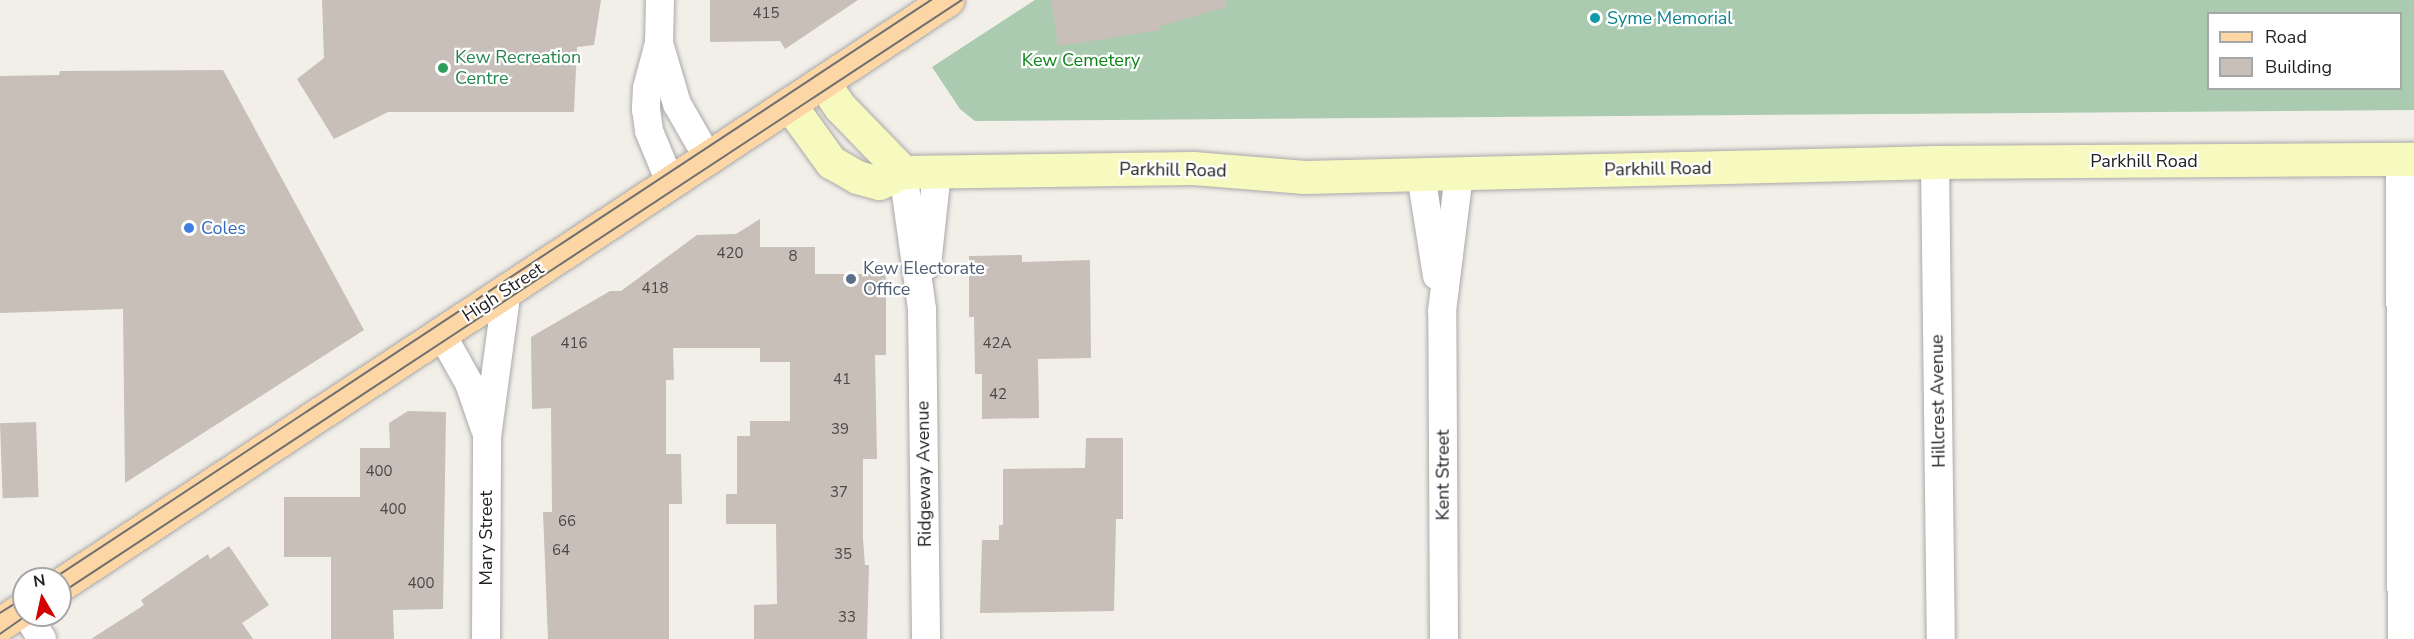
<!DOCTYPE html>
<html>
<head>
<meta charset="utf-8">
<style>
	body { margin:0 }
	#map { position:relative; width:2414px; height:639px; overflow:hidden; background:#f2efe9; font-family:"Nunito Sans",sans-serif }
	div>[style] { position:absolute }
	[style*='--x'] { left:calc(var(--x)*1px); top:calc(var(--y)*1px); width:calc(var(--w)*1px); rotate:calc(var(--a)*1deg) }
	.cemetery>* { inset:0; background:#aacbaf }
	.building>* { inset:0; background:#c7bfb8; transform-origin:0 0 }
	.roads { filter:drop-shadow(0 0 2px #a9a9a9) drop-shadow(0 0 2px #a9a9a9) }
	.street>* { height:28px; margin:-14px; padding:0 14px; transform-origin:14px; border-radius:14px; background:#fff }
	.secondary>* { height:33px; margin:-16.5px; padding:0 16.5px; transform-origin:16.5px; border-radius:16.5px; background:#f7fabf }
	.primary>* { height:33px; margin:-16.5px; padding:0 16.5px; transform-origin:16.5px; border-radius:16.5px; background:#fcd6a4 }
	.tram>* { height:1.5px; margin:-0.75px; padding:0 0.75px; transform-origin:0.75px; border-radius:0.75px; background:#707070 }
	.dots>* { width:16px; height:16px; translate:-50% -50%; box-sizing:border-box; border:3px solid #fff; border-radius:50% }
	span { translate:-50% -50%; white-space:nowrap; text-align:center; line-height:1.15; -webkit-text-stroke:4.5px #fff; paint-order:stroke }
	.number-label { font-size:15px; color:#4b4948 }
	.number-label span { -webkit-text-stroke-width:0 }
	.culture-label { font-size:18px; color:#0d838f }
	.left { translate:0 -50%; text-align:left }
	.leisure-label { font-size:18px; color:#27864d }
	.park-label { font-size:18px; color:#0c8416 }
	.street-label { font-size:18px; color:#222 }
	.shop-label { font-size:18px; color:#366cbe }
	.service-label { font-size:18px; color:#4e5e75 }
	.legend { position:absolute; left:2207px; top:12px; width:195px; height:78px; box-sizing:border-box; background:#fff; border:2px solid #a7a7a7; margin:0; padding:8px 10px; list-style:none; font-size:18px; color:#222 }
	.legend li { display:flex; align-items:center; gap:12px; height:30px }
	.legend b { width:30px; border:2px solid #a7a7a7 }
	.north { position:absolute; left:12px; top:567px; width:60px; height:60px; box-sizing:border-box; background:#fff; border:2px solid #a7a7a7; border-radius:50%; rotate:351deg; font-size:16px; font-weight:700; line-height:24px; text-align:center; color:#222 }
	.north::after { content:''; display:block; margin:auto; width:21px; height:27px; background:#d40000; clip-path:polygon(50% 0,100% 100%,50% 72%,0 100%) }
</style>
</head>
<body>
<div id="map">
	<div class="cemetery">
		<i style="clip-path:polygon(evenodd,1035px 0,2414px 0,2414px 110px,975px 121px,960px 109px,932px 67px,1035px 0,2208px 14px,2400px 14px,2400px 88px,2208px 88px,2208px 14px)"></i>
	</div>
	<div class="building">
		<i style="clip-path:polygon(322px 0,601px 0,594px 45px,577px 47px,574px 112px,388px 112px,334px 139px,297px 79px,324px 58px)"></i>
		<i style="clip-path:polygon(710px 0,858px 0,785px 49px,780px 41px,710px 42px)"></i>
		<i style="clip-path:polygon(1051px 0,1226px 0,1227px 7px,1160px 26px,1161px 30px,1058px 46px)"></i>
		<i style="clip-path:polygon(223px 70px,364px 330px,125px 483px,123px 309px,0 313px,0 76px,59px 75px,60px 71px)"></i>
		<i style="clip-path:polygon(760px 219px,760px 247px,815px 247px,815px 274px,886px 274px,886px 355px,875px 355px,877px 459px,863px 459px,863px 539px,865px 565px,869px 565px,867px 639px,754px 639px,754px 605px,777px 604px,776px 524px,726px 524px,726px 494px,737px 494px,737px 436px,750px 436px,750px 421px,790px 421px,790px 362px,760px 362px,760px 348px,673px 348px,674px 380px,666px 380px,666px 454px,681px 454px,682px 504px,669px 504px,669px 639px,548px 639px,543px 512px,552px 512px,551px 408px,532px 409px,531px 337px,610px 291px,621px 291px,697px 235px,736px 234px)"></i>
		<i style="clip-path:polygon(1022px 255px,1022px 262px,1090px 260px,1091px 358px,1038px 359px,1039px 418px,982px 419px,982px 374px,975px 374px,974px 317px,969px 317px,969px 256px)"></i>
		<i style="clip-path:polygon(408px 411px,446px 412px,443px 609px,393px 610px,394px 639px,331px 639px,331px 557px,284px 557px,284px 497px,360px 497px,360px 448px,390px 448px,389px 423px)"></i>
		<i style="left:36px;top:422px;width:75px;height:36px;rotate:88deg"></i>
		<i style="clip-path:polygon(1086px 438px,1123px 438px,1123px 519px,1116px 519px,1114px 611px,980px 613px,982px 540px,999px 540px,999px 525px,1003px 525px,1003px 469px,1085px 468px)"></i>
		<i style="clip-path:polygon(229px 546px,269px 605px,242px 623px,253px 639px,91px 639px,144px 605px,141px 600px,208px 554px,210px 559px)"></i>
	</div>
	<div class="roads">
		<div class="street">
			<i style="--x:660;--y:0;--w:43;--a:91.3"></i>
			<i style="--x:659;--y:43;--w:47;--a:104.9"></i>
			<i style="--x:647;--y:88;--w:21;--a:93"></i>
			<i style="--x:646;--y:109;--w:22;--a:82"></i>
			<i style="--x:649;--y:131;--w:55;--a:67.6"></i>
			<i style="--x:659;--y:43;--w:64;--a:73.6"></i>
			<i style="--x:677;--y:104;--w:62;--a:60.1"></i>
			<i style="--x:2400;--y:159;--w:480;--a:89.8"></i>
			<i style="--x:1935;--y:162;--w:477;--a:89.3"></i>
			<i style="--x:903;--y:172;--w:138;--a:82.1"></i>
			<i style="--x:922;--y:309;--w:330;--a:89.3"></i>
			<i style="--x:1421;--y:175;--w:102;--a:81"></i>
			<i style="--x:927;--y:265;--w:94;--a:-83.9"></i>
			<i style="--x:441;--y:333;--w:57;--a:60.8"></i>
			<i style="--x:469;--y:383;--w:49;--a:70.8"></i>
			<i style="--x:27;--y:615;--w:28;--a:58"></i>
			<i style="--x:486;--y:639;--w:202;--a:-89.7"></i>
			<i style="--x:487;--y:437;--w:148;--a:-82.3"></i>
			<i style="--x:1444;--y:639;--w:328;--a:-90.3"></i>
			<i style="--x:1442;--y:311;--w:138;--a:-82.9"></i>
		</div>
		<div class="secondary">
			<i style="--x:823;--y:82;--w:30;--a:56"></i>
			<i style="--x:840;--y:107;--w:91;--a:45.9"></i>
			<i style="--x:789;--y:104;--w:72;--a:54.1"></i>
			<i style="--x:831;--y:162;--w:30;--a:30"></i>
			<i style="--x:857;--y:177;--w:23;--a:15"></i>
			<i style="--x:879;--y:183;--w:26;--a:-25"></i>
			<i style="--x:903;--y:172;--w:290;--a:-0.8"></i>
			<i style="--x:1193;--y:168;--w:112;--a:4.6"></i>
			<i style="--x:1305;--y:177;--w:630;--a:-1.36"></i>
			<i style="--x:1935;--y:162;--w:479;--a:-0.4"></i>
		</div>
		<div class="primary">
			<i style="--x:60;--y:585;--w:1063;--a:-33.41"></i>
			<i style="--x:0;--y:624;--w:29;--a:-34"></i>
		</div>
	</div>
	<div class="tram">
		<i style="--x:53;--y:579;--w:1052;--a:-33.4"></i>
		<i style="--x:60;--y:594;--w:1080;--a:-33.37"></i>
		<i style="--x:0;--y:613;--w:28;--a:-32"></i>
		<i style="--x:0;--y:634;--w:33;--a:-35"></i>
	</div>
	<div class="dots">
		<i style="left:1595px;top:18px;background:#0f9aa8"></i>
		<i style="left:443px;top:68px;background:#2e9e5b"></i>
		<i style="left:189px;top:228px;background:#3f7fe0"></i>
		<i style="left:851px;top:279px;background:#5c6f8a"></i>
	</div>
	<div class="number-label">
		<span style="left:766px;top:14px">415</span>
		<span style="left:730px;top:254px">420</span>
		<span style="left:793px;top:257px">8</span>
		<span style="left:655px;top:289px">418</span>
		<span style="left:574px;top:344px">416</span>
		<span style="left:997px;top:344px">42A</span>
		<span style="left:842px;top:380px">41</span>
		<span style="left:998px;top:395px">42</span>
		<span style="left:840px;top:430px">39</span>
		<span style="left:379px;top:472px">400</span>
		<span style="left:839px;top:493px">37</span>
		<span style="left:393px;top:510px">400</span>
		<span style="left:567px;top:522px">66</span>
		<span style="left:561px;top:551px">64</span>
		<span style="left:843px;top:555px">35</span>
		<span style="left:421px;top:584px">400</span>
		<span style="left:847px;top:618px">33</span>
	</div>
	<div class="culture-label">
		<span class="left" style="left:1607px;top:18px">Syme Memorial</span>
	</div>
	<div class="leisure-label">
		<span class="left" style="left:455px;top:68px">Kew Recreation<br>Centre</span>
	</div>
	<div class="park-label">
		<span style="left:1081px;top:60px">Kew Cemetery</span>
	</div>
	<div class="street-label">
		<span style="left:2144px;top:161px">Parkhill Road</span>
		<span style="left:1658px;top:169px;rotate:-1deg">Parkhill Road</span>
		<span style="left:1173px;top:170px;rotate:1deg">Parkhill Road</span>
		<span style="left:503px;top:292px;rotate:-33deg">High Street</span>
		<span style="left:1938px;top:401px;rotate:-91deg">Hillcrest Avenue</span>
		<span style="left:924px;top:474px;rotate:-91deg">Ridgeway Avenue</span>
		<span style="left:1443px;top:475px;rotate:-90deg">Kent Street</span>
		<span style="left:486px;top:538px;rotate:-90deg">Mary Street</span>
	</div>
	<div class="shop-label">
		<span class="left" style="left:201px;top:228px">Coles</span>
	</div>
	<div class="service-label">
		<span class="left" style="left:863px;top:279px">Kew Electorate<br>Office</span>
	</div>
	<ul class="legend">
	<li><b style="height:8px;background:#fcd6a4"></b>Road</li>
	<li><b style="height:16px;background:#c7bfb8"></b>Building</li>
	</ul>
	<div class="north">N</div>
</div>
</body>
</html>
